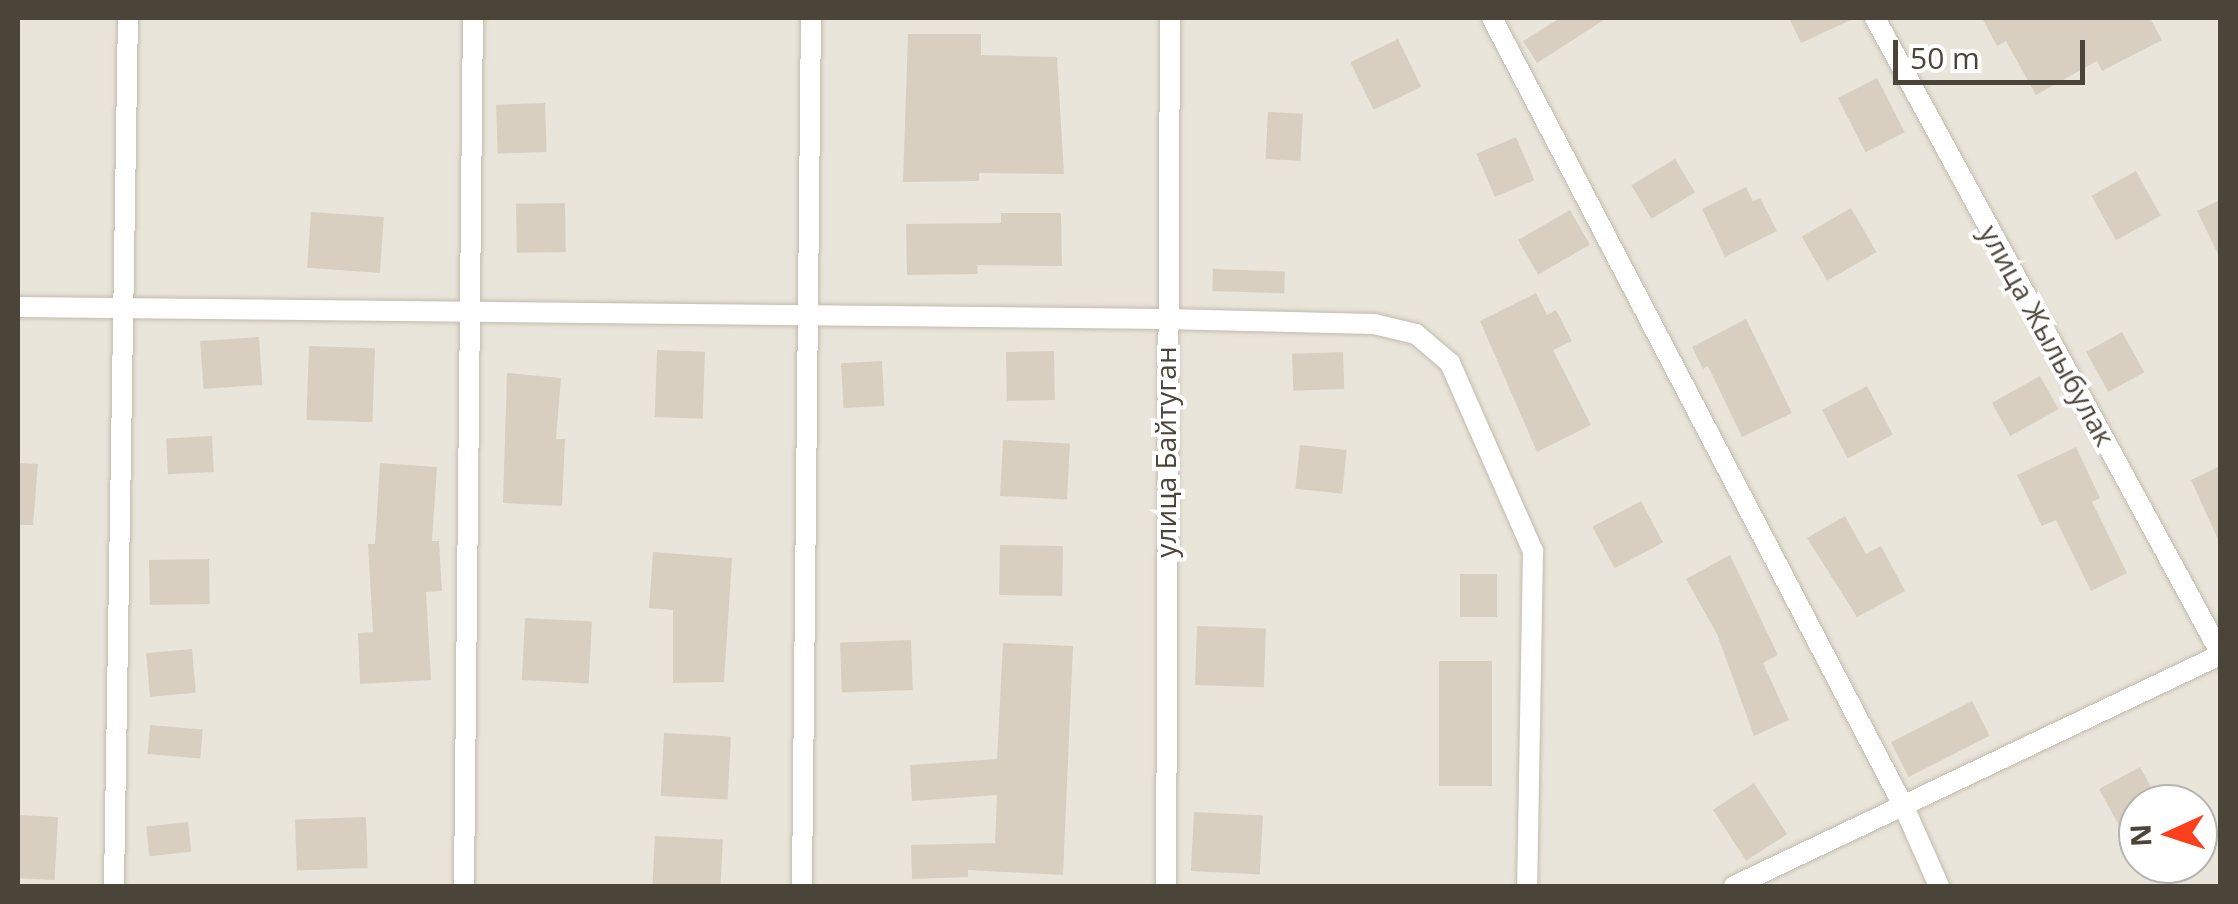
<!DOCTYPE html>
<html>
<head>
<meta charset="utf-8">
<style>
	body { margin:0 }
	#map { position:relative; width:2238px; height:904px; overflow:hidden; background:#f6f3ec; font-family:"Open Sans",sans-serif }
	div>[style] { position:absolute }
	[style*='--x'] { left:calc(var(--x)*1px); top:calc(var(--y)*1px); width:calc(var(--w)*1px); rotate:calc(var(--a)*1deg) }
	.residential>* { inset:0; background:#eae5da }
	.building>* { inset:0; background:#d8cfc1; transform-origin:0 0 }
	.roads { filter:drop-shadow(0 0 2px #c2bbae) drop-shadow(0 0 2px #c2bbae) }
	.minor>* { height:20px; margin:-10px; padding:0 10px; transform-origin:10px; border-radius:10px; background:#fff }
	span { translate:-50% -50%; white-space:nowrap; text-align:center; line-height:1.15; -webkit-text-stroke:8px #fff; paint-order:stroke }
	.street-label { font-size:28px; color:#4b4439 }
	.frame { position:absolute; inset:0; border:20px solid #4b4439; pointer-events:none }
	.north { position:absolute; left:2118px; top:784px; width:100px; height:100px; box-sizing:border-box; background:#fff; border:2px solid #b7b4b0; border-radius:50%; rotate:267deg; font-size:28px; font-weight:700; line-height:40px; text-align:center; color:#4b4439 }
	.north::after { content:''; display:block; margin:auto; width:35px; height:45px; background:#fc3f1d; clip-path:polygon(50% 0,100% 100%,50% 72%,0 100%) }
	.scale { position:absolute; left:1893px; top:40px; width:192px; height:45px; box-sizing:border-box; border:5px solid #4b4439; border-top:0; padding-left:12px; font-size:30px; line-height:35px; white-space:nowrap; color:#4b4439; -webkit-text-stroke:8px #fff; paint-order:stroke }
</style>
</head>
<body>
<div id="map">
	<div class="residential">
		<i style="clip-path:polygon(evenodd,18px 18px,2220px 18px,2220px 886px,18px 886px,18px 18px,2138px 804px,2198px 804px,2198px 864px,2138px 864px,2138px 804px)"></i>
	</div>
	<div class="building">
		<i style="clip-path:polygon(1560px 18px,1607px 18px,1537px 63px,1523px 41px)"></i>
		<i style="clip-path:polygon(1789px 18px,1855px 18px,1801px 43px)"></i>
		<i style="clip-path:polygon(1982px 18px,2150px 18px,2162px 40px,2102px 71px,2097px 61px,2036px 95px,2006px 41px,1997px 46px)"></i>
		<i style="clip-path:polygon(908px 34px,981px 34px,981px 55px,1057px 57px,1064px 174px,979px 173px,979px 181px,903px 182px)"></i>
		<i style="left:1398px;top:39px;width:53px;height:53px;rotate:64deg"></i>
		<i style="left:1877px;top:78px;width:61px;height:44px;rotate:63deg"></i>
		<i style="left:545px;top:103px;width:49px;height:49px;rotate:88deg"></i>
		<i style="left:1268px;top:112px;width:35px;height:47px;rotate:3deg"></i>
		<i style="left:1516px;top:137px;width:47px;height:43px;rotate:67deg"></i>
		<i style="left:1675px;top:159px;width:39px;height:51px;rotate:59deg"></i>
		<i style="left:2136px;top:171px;width:51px;height:51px;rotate:61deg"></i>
		<i style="clip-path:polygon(1746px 187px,1753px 201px,1760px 198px,1777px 231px,1725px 257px,1702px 209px)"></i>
		<i style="clip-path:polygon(2220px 200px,2220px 258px,2197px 211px)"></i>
		<i style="left:565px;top:203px;width:49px;height:49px;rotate:89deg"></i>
		<i style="left:1851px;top:208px;width:51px;height:57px;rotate:60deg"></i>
		<i style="left:1570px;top:210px;width:40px;height:60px;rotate:60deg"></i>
		<i style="left:311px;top:212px;width:73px;height:56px;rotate:4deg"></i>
		<i style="clip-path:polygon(1001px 213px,1061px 213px,1062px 266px,977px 265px,978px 274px,907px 275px,906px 224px,1001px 223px)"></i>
		<i style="left:1213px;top:269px;width:72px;height:22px;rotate:2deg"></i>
		<i style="clip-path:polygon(1536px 293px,1547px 315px,1556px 310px,1572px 341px,1553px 350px,1591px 425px,1537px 452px,1480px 321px)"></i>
		<i style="clip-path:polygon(1746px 319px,1792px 413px,1742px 437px,1708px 366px,1703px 369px,1692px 347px)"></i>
		<i style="left:2122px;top:332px;width:46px;height:41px;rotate:61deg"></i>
		<i style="left:259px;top:337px;width:48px;height:59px;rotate:86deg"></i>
		<i style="left:309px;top:346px;width:66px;height:74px;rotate:2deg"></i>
		<i style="left:657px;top:350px;width:48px;height:67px;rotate:2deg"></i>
		<i style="left:1054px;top:351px;width:49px;height:48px;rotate:89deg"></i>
		<i style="left:1343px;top:352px;width:37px;height:51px;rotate:88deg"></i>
		<i style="left:882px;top:361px;width:45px;height:41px;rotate:87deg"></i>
		<i style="clip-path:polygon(507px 373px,561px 378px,556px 439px,565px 439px,562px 506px,503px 503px)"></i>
		<i style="left:2040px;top:376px;width:38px;height:55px;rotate:61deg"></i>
		<i style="left:1867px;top:386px;width:55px;height:51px;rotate:62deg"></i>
		<i style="left:212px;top:436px;width:36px;height:46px;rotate:87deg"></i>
		<i style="left:1003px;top:440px;width:67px;height:56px;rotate:3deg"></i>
		<i style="left:1300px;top:445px;width:47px;height:44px;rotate:6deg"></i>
		<i style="clip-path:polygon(2076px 447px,2100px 498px,2092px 502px,2127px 573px,2091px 591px,2056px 520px,2042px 526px,2017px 475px)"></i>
		<i style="clip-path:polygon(18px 463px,38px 464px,33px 525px,18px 525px)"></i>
		<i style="clip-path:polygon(380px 463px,437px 467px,432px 541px,439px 541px,442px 591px,426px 592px,431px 680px,360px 684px,358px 633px,373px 632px,368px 544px,375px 544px)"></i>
		<i style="clip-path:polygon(2220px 466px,2220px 544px,2191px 480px)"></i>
		<i style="left:1641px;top:501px;width:47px;height:55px;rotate:62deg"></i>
		<i style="clip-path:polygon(1845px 516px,1866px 554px,1881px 546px,1905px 591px,1857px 617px,1807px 538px)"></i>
		<i style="left:1000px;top:545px;width:63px;height:50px;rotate:1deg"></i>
		<i style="clip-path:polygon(653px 552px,732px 558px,724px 682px,673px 683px,673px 610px,649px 608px)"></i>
		<i style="clip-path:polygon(1730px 555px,1778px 655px,1763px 663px,1789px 720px,1754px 736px,1717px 634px,1686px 579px)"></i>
		<i style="left:209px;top:559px;width:45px;height:60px;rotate:89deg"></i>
		<i style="left:1460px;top:574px;width:37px;height:43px"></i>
		<i style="left:525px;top:618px;width:67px;height:62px;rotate:3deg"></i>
		<i style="left:1197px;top:626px;width:69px;height:59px;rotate:2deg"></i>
		<i style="left:911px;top:640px;width:50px;height:71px;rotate:88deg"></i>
		<i style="clip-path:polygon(1003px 643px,1073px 646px,1063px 875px,968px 870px,968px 877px,912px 879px,911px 845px,995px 843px,997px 795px,912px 801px,910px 765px,997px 759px)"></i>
		<i style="left:192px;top:649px;width:44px;height:46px;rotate:85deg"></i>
		<i style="left:1439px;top:661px;width:53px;height:125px"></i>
		<i style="left:1972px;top:701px;width:39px;height:91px;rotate:63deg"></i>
		<i style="left:150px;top:725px;width:53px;height:29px;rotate:5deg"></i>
		<i style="left:664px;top:733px;width:67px;height:63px;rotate:3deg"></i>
		<i style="clip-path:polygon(2140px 767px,2160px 804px,2138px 804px,2138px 860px,2099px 789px)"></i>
		<i style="left:1754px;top:783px;width:61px;height:49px;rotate:57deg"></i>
		<i style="left:1194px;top:812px;width:69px;height:59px;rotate:3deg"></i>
		<i style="left:18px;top:815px;width:40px;height:63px;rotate:3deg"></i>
		<i style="left:366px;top:817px;width:51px;height:71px;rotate:88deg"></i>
		<i style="left:188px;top:822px;width:30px;height:42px;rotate:84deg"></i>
		<i style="left:655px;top:836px;width:68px;height:50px;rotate:3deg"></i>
	</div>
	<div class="roads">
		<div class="minor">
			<i style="--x:1492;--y:18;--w:890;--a:62.43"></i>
			<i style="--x:1904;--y:807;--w:86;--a:66.1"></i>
			<i style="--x:1875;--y:18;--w:722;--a:61.45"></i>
			<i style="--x:18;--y:307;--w:1147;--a:0.6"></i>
			<i style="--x:1165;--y:319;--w:209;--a:1.4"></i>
			<i style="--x:1374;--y:324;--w:43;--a:13.4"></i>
			<i style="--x:1416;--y:334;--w:45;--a:40.5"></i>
			<i style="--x:1450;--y:363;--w:206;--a:66.2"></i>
			<i style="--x:1533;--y:551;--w:335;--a:91"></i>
			<i style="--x:114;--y:886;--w:868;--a:-89.08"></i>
			<i style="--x:464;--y:886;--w:868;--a:-89.41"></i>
			<i style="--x:802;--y:886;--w:868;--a:-89.41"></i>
			<i style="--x:1166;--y:886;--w:868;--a:-89.74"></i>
			<i style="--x:1734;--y:886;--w:538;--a:-25.42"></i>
		</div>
	</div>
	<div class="street-label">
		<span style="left:2048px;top:335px;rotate:61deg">улица Жылыбулак</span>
		<span style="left:1165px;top:452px;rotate:-90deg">улица Байтуган</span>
	</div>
	<div class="frame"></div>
	<div class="north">N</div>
	<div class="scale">50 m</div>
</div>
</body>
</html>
